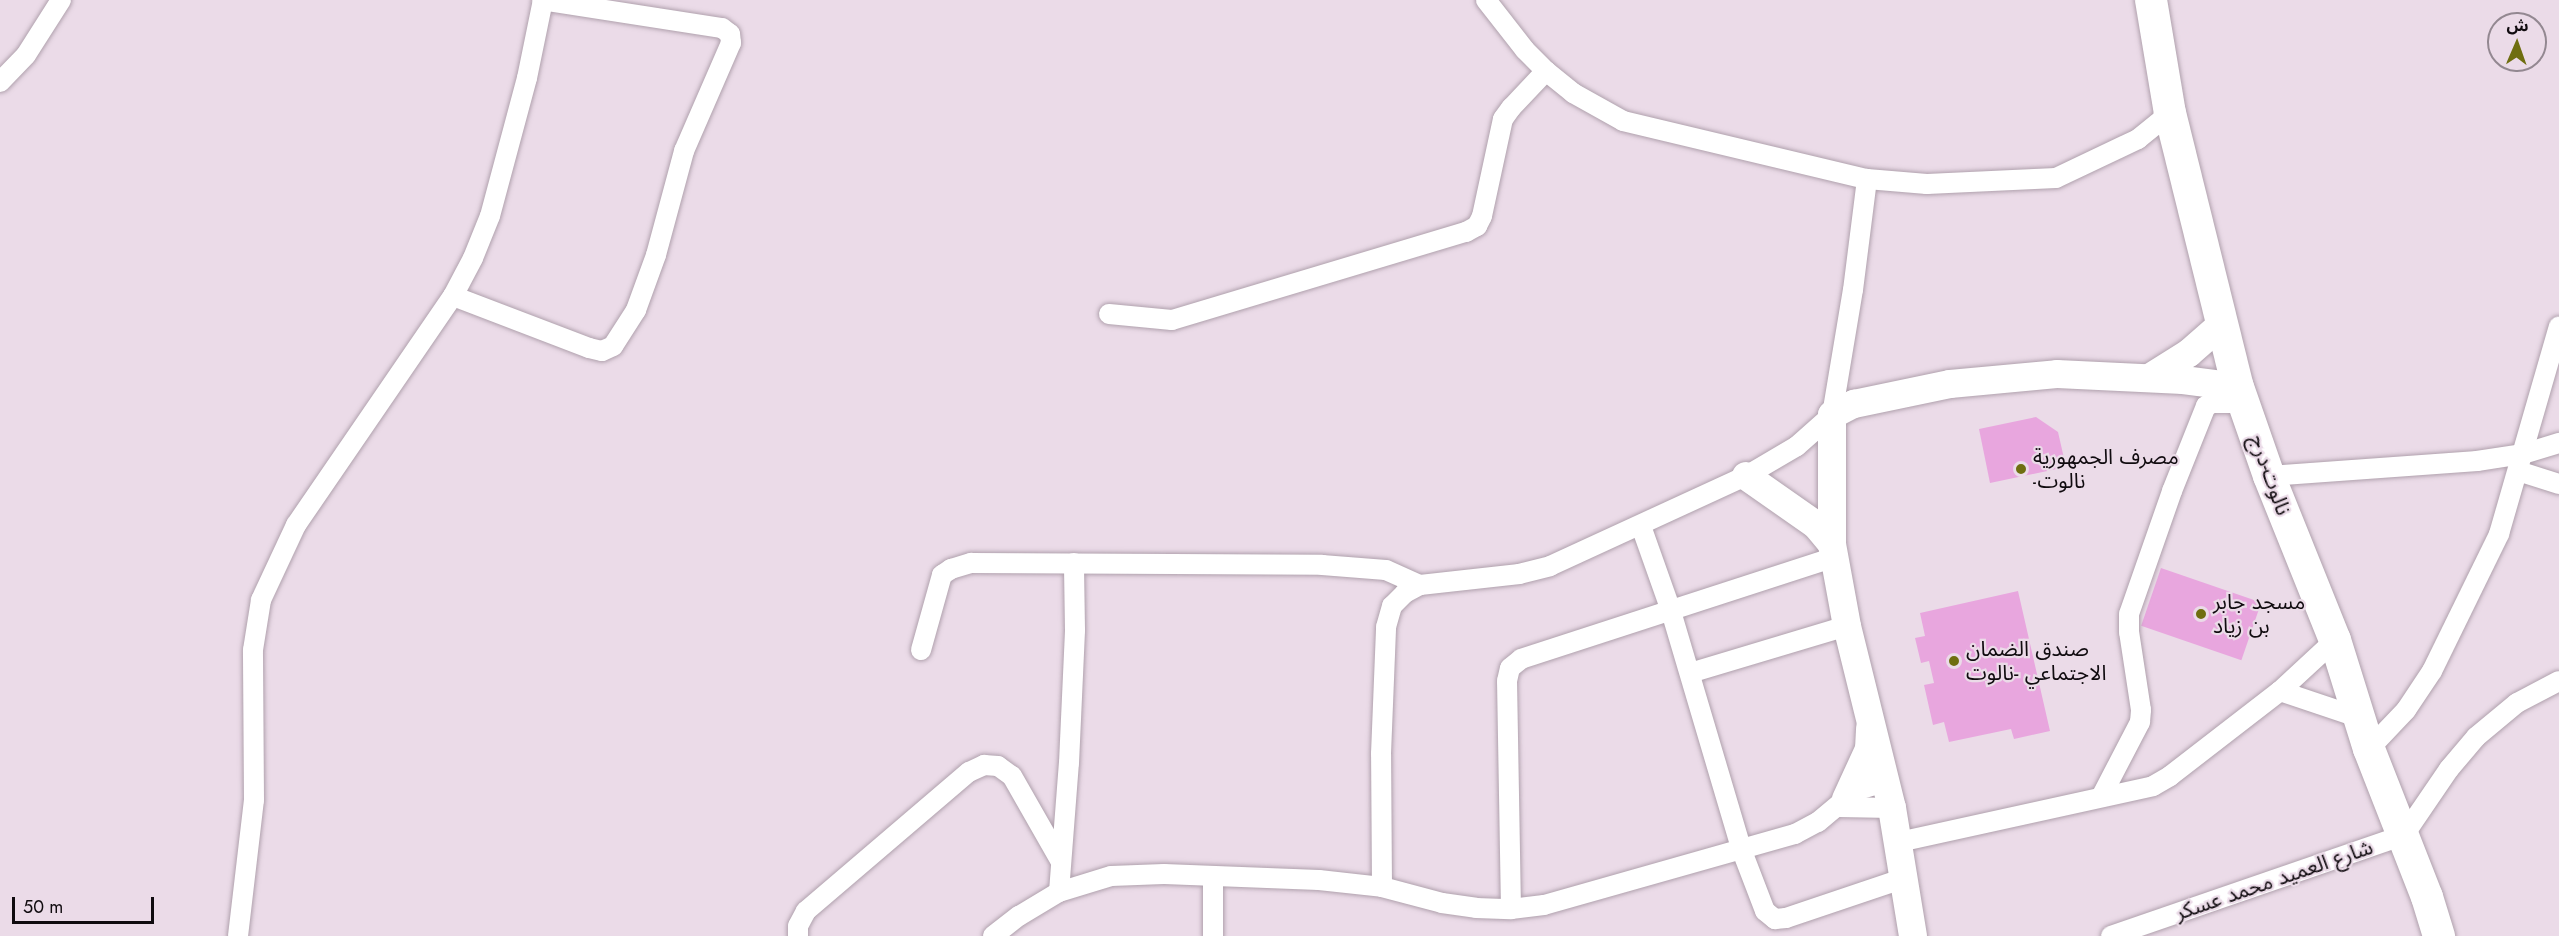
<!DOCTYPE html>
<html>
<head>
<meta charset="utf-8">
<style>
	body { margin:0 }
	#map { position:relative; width:2559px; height:936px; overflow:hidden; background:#ebdbe8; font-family:Jost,"Noto Sans Arabic",sans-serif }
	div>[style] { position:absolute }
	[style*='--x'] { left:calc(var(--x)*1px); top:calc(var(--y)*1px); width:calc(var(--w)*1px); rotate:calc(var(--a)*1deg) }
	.building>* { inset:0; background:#e8a6de; transform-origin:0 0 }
	.roads { filter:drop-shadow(0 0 2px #b0a1ad) drop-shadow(0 0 2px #b0a1ad) }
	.street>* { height:20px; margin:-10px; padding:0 10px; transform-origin:10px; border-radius:10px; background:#fff }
	.secondary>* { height:28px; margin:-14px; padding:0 14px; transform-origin:14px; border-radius:14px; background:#fff }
	.primary>* { height:32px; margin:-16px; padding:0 16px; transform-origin:16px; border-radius:16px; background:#fff }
	.dots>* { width:16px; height:16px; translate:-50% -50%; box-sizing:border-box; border:3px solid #ebdbe8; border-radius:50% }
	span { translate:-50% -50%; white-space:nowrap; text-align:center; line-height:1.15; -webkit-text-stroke:4.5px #ebdbe8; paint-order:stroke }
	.poi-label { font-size:21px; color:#100b0f }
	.left { translate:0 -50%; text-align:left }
	.street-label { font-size:21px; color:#100b0f }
	.north { position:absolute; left:2487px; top:12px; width:60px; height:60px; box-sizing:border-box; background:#ebdbe8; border:2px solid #938891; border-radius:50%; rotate:2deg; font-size:16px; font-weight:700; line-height:24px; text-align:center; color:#100b0f }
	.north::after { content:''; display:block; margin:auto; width:21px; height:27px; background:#6f6e10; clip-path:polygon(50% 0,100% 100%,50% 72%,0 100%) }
	.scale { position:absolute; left:12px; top:897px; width:142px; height:27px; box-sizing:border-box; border:3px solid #100b0f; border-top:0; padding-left:8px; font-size:18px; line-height:21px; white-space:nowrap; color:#100b0f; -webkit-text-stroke:4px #ebdbe8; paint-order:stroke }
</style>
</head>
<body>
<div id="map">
	<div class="building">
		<i style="clip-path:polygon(2036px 417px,2058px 432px,2066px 467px,1990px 483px,1979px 429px)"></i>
		<i style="left:2161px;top:568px;width:106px;height:61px;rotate:19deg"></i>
		<i style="clip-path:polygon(2018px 591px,2050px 731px,2014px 739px,2011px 729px,1949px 742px,1944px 722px,1933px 725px,1924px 685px,1934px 683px,1929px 661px,1921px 663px,1915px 638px,1925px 636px,1920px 613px)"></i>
	</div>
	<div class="roads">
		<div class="street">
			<i style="--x:1486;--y:0;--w:63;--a:52"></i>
			<i style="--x:1525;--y:50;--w:30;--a:45"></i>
			<i style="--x:1546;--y:71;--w:35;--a:39"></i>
			<i style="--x:1573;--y:93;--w:57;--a:29.2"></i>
			<i style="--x:1623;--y:121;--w:251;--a:13.4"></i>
			<i style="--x:1867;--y:179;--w:60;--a:4.8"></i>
			<i style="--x:1927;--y:184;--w:129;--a:-2.7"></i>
			<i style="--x:2056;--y:178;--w:91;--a:-25.4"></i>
			<i style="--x:2138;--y:139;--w:41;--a:-39.1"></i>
			<i style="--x:0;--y:82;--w:37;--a:-46"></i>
			<i style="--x:26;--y:55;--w:65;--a:-57.5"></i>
			<i style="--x:453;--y:296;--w:146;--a:20.9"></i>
			<i style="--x:589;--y:348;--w:13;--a:13"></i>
			<i style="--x:602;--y:351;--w:12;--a:-24"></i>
			<i style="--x:613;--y:346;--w:43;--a:-57.4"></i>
			<i style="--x:636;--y:310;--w:59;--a:-70"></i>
			<i style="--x:656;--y:255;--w:108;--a:-74.9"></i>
			<i style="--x:684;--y:151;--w:118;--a:-66.5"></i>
			<i style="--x:731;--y:43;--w:9;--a:-96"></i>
			<i style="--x:730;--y:34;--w:10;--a:-143"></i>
			<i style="--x:722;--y:28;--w:182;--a:-171.2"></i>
			<i style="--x:1109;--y:314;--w:63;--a:5.4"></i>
			<i style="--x:1172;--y:320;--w:307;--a:-16.7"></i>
			<i style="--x:1466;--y:232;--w:13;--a:-29"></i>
			<i style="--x:1477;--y:226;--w:11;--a:-63"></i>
			<i style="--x:1482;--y:216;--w:99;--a:-77.8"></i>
			<i style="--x:1503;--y:119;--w:14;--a:-54"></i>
			<i style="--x:1511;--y:108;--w:51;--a:-46.6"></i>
			<i style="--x:2518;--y:471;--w:43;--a:17.6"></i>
			<i style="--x:2269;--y:476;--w:209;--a:-4.1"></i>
			<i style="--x:2477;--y:461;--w:47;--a:-8.7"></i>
			<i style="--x:2523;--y:454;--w:38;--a:-17"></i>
			<i style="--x:1641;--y:526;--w:87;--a:70.5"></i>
			<i style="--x:1670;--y:608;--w:253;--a:73.5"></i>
			<i style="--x:1742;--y:851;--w:64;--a:69"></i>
			<i style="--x:1765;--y:911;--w:13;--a:39"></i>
			<i style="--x:1775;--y:919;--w:11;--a:-5"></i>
			<i style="--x:1786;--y:918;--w:126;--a:-18.6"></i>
			<i style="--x:921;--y:650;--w:78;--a:-74.4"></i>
			<i style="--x:942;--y:575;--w:11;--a:-34"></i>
			<i style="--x:951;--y:569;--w:21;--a:-17"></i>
			<i style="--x:971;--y:563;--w:351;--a:0.3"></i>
			<i style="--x:1322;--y:565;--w:64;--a:4.5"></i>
			<i style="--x:1386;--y:570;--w:37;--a:24"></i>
			<i style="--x:1690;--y:673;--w:164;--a:-16.7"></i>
			<i style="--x:2280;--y:691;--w:84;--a:18.6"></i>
			<i style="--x:2369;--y:749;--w:54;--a:-46.5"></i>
			<i style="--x:2406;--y:710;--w:47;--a:-56.3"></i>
			<i style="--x:2432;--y:671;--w:153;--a:-63.9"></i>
			<i style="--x:2499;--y:534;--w:216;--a:-73.9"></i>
			<i style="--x:2101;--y:797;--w:85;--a:-62.5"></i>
			<i style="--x:2140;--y:722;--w:12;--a:-85"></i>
			<i style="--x:2141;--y:710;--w:79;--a:-98.7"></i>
			<i style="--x:2129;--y:632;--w:18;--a:-90"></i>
			<i style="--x:2129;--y:614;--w:130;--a:-70.7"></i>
			<i style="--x:2172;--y:491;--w:92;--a:-68.2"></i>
			<i style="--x:2206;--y:406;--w:8;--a:-23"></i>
			<i style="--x:2213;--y:403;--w:32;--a:0"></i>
			<i style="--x:1838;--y:807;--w:54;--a:1.1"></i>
			<i style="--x:1899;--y:842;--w:260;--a:-12.4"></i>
			<i style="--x:2153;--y:786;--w:20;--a:-30"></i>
			<i style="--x:2170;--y:776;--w:139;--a:-37.7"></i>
			<i style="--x:2280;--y:691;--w:75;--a:-42.8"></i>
			<i style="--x:1213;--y:876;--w:60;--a:90"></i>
			<i style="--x:1382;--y:887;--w:133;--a:-90.4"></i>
			<i style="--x:1381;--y:754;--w:127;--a:-87.7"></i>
			<i style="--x:1386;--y:627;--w:22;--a:-74"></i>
			<i style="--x:1392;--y:606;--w:18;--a:-45"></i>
			<i style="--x:1405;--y:593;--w:17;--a:-28"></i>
			<i style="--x:1420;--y:585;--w:100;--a:-6.3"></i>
			<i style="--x:1519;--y:574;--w:32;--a:-14"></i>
			<i style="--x:1550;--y:566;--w:216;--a:-24.7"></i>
			<i style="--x:1746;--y:476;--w:59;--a:-30.5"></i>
			<i style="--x:1797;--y:446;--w:47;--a:-41.5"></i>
			<i style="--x:1832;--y:415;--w:127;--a:-80.5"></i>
			<i style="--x:1853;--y:290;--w:112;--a:-82.8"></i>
			<i style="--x:1059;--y:892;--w:129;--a:-85.6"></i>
			<i style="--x:1069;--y:763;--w:133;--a:-87.4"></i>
			<i style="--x:1075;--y:630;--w:67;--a:-90.9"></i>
			<i style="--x:1511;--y:909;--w:228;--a:-91"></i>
			<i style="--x:1507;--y:681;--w:13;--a:-77"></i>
			<i style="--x:1510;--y:668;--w:14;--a:-39"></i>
			<i style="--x:1521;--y:659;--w:329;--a:-18"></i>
			<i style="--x:238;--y:936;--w:137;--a:-83.3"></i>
			<i style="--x:254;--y:800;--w:150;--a:-90.4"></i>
			<i style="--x:253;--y:650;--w:51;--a:-80.9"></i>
			<i style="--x:261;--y:600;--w:83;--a:-65"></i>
			<i style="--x:296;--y:525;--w:278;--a:-55.6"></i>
			<i style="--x:453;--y:296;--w:43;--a:-62.2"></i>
			<i style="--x:473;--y:258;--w:45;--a:-68"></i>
			<i style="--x:490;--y:216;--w:143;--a:-75"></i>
			<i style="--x:527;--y:78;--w:80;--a:-78.4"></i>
			<i style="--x:798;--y:936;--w:10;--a:-90"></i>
			<i style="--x:798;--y:926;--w:17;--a:-62"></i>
			<i style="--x:806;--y:911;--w:214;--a:-40.5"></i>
			<i style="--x:969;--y:772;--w:17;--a:-25"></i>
			<i style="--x:984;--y:765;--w:14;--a:4"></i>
			<i style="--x:998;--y:766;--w:17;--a:36"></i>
			<i style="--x:1012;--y:776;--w:99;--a:60.3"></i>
			<i style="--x:993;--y:936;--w:33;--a:-38"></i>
			<i style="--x:1019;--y:916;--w:47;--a:-31"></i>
			<i style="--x:1059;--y:892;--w:54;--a:-17.1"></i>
			<i style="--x:1111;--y:876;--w:53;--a:-2.2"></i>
			<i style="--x:1164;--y:874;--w:155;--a:2.2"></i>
			<i style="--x:1319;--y:880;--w:63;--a:6.3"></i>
			<i style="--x:1382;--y:887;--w:62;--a:14.9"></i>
			<i style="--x:1442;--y:903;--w:34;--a:8"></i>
			<i style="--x:1476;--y:908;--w:35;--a:2"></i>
			<i style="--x:1511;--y:909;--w:33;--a:-7"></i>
			<i style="--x:1544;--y:905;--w:261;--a:-15.8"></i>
			<i style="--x:1795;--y:834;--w:26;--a:-28"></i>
			<i style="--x:1818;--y:822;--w:48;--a:-40"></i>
			<i style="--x:1855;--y:791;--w:31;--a:-17"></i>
			<i style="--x:2111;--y:936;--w:310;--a:-19"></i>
			<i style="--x:2404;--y:835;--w:80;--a:-55.7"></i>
			<i style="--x:2449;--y:769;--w:42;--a:-49.8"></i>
			<i style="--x:2476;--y:737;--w:53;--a:-39.7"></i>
			<i style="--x:2517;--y:703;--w:47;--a:-27.6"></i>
		</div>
		<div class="secondary">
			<i style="--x:2149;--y:378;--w:47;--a:-32"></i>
			<i style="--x:2189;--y:353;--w:44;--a:-41.3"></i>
			<i style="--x:1746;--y:476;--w:85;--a:35"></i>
			<i style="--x:1816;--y:525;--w:25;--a:50"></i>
			<i style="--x:1846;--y:799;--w:55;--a:-65.3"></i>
			<i style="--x:1869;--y:749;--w:21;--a:-87"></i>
			<i style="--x:1913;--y:936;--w:130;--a:-99.3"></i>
			<i style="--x:1892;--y:808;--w:187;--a:-103.9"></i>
			<i style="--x:1847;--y:626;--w:83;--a:-100.4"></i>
			<i style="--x:1832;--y:544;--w:129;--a:-90"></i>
			<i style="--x:1832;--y:415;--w:25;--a:-27"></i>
			<i style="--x:1854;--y:404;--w:98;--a:-11.8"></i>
			<i style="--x:1950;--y:384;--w:107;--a:-5.3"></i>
			<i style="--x:2057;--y:374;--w:126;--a:2.7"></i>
			<i style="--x:2183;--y:380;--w:55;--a:7.3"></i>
		</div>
		<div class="primary">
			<i style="--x:2151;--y:0;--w:115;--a:80.5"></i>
			<i style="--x:2170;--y:113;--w:282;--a:76.1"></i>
			<i style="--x:2238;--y:387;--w:94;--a:70.8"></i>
			<i style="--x:2269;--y:476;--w:177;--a:68.1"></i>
			<i style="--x:2335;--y:640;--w:114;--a:72.7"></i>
			<i style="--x:2369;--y:749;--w:159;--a:68.6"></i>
			<i style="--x:2427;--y:897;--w:41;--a:72.9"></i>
		</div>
	</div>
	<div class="dots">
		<i style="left:2021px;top:469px;background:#6f6e10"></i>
		<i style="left:2201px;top:614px;background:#6f6e10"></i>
		<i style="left:1954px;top:661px;background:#6f6e10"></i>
	</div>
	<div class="poi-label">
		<span class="left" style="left:2033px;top:469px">مصرف الجمهورية<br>-نالوت</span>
		<span class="left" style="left:2213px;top:614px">مسجد جابر<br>بن زياد</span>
		<span class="left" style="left:1966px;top:661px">صندق الضمان<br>الاجتماعي -نالوت</span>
	</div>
	<div class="street-label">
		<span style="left:2270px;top:475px;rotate:70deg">نالوت-درج</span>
		<span style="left:2274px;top:880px;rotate:-19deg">شارع العميد محمد عسكر</span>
	</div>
	<div class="north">ش</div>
	<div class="scale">50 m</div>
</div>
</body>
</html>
